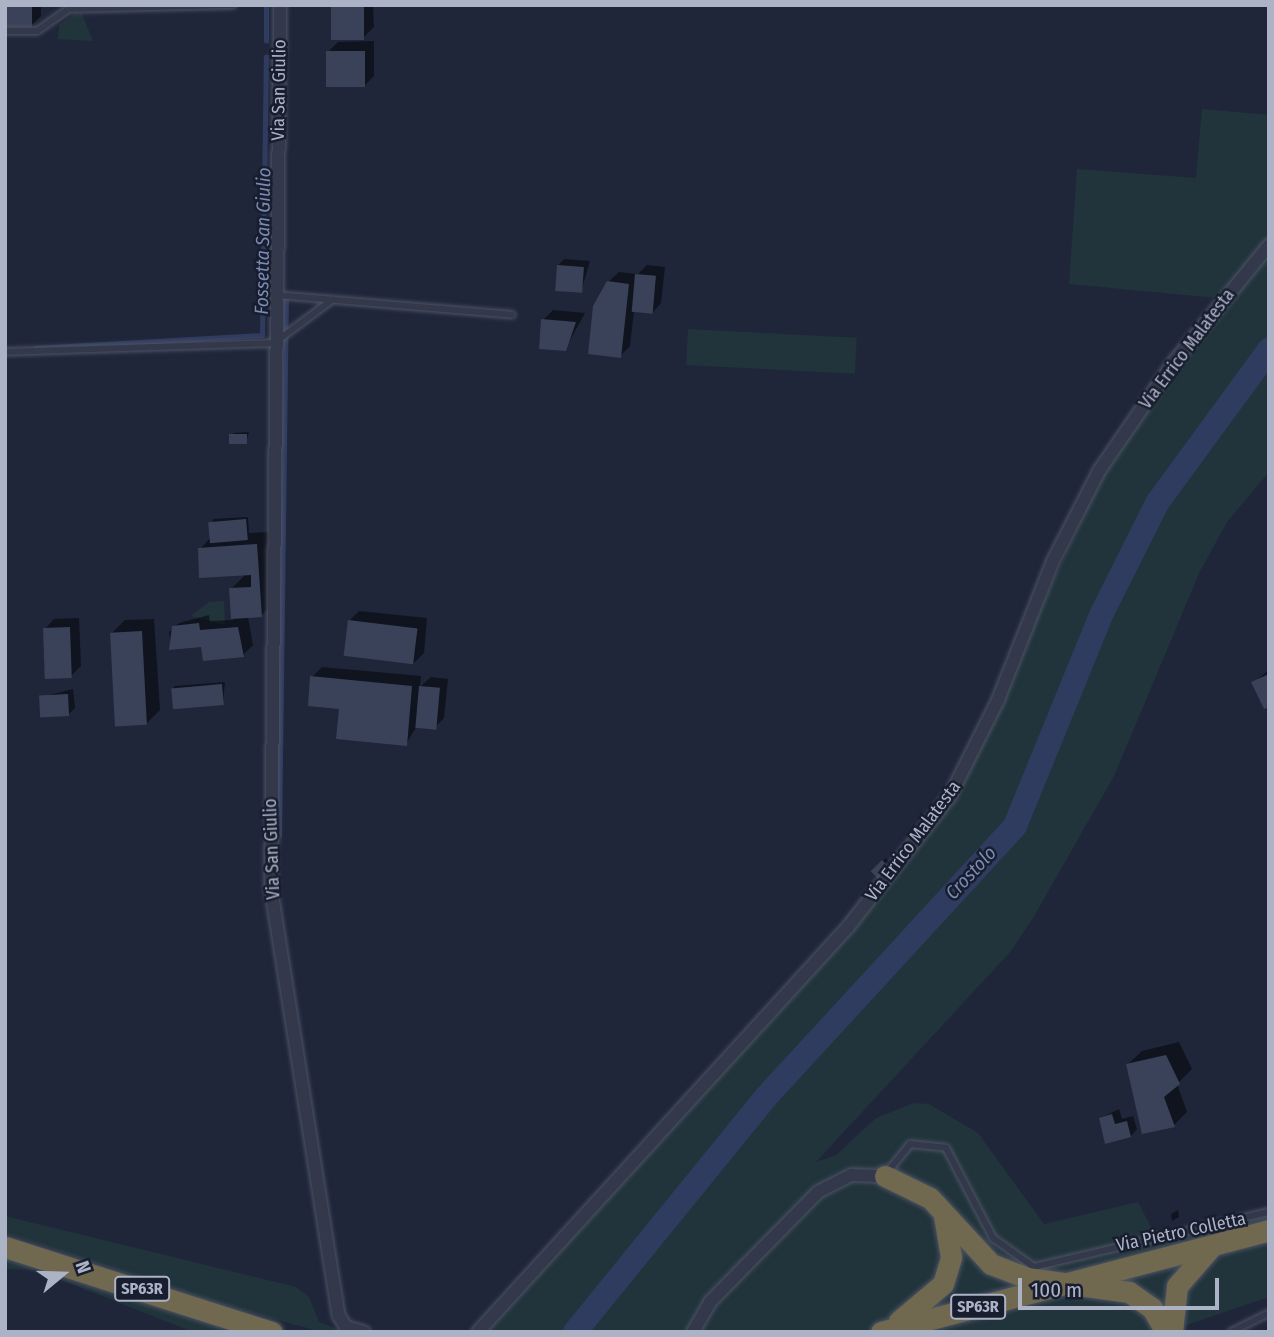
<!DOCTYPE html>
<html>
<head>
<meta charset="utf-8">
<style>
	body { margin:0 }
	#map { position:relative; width:1274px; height:1337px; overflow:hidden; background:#1f263a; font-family:"Fira Sans Condensed",sans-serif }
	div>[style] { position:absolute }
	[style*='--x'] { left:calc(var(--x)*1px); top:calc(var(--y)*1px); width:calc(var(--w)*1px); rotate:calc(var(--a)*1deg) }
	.green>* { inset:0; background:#21343b; transform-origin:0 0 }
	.shadow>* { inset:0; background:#0007; transform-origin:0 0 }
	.stream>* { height:4.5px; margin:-2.25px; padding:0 2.25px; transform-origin:2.25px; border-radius:2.25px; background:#2f3c60 }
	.river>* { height:24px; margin:-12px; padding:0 12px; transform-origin:12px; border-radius:12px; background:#2f3c60 }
	.building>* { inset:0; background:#3a425a; transform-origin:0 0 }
	.roads { filter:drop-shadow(0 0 2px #4d5365) drop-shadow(0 0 2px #4d5365) }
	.lane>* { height:6px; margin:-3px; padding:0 3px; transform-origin:3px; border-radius:3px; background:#33394a }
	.street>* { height:12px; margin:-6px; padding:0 6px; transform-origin:6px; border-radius:6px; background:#33394a }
	.highway>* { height:21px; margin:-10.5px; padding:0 10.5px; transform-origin:10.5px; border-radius:10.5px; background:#70684f }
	span { translate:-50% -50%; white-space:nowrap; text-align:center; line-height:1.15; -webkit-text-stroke:5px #181e2e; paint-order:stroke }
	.shield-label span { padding:2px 5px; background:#181e2e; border:2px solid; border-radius:5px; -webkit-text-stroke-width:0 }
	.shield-label { font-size:16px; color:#adb3c7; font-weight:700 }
	.street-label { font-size:18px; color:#adb3c7 }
	.water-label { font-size:19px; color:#7a8bb6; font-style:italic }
	.frame { position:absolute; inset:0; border:7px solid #adb3c7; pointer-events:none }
	.north { position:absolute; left:28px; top:1239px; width:70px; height:70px; -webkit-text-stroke:5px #181e2e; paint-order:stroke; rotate:71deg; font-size:19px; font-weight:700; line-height:28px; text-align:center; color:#adb3c7 }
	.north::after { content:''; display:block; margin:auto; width:24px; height:32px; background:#adb3c7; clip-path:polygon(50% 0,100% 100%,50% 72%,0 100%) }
	.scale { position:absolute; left:1018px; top:1278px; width:201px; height:32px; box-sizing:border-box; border:4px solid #adb3c7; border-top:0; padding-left:9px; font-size:21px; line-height:24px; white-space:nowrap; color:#adb3c7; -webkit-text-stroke:5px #181e2e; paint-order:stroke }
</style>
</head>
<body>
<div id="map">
	<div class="green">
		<i style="clip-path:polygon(75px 14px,82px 14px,93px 41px,58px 39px,59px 25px)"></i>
		<i style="clip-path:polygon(1202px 109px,1269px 115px,1269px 472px,1227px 522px,1200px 571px,1114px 776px,1033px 918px,1011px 951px,816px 1162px,836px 1155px,876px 1118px,914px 1103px,929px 1104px,978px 1133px,1044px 1224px,1138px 1202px,1151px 1227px,1171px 1236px,1269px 1212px,1269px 1297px,1166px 1332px,482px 1332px,854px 923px,954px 795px,1110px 458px,1228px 299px,1069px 284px,1077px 169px,1196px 178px)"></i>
		<i style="left:688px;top:329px;width:169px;height:36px;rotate:3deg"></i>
		<i style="clip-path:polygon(224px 601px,225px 625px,191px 616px,209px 602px)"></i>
		<i style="clip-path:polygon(5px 1216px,296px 1287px,309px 1297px,319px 1322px,346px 1332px,322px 1332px,211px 1302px,5px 1233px)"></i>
		<i style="clip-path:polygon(5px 1257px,15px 1259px,235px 1332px,193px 1332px,36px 1270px,5px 1269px)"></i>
	</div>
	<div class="shadow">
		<i style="clip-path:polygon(5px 5px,41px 5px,41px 16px,31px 26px)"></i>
		<i style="clip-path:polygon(333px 5px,373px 5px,374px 27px,364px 37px)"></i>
		<i style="clip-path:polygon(374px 41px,374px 76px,364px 86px,328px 52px,338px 42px)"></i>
		<i style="clip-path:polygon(564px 259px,590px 261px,581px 292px,558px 265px)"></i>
		<i style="clip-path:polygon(647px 265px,665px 267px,661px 303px,652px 313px,634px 311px,630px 346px,620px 356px,608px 282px,619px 272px,638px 274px)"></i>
		<i style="clip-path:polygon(553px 310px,585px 313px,565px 349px,543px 320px)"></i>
		<i style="clip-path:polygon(249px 432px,246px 443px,231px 435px,234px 433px)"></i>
		<i style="clip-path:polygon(248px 517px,249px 533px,270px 532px,274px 602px,261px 616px,248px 617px,253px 645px,243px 655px,203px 645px,171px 648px,169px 632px,179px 623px,209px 615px,210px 621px,233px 620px,231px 589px,246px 574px,200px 549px,211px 537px,213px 519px)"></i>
		<i style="clip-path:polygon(359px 611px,427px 618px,424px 653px,414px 663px,349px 621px)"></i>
		<i style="clip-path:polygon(79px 618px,81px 666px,71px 676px,45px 629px,54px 619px)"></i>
		<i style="clip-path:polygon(154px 619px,160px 710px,146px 724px,112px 633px,125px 620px)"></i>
		<i style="clip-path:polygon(322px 667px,421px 676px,420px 687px,431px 677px,448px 679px,444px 718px,434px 728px,417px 726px,406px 744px,341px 707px,312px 677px)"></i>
		<i style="clip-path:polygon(1269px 670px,1269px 705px,1254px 682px)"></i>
		<i style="clip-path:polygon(225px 682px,223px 703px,173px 688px,175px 686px)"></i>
		<i style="clip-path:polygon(73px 689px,75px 708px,69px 714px,41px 697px)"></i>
		<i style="left:886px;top:858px;width:8px;height:19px;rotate:45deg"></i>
		<i style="clip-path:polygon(1179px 1042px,1192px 1069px,1177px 1084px,1187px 1112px,1174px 1125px,1128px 1064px,1142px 1051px)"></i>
		<i style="clip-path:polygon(1119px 1109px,1122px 1119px,1133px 1116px,1137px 1129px,1131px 1136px,1101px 1118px)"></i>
		<i style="clip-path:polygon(1178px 1210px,1179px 1217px,1172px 1221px,1171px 1214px)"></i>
	</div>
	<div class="stream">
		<i style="--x:266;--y:41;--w:36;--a:-90"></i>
		<i style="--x:35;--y:348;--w:227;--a:-3.3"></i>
		<i style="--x:262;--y:335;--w:278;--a:-89.2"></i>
		<i style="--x:279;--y:836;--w:540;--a:-89.26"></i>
	</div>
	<div class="river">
		<i style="--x:575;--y:1332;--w:303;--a:-50.9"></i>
		<i style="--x:766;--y:1097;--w:368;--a:-47.4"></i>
		<i style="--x:1015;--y:826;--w:230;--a:-67.8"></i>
		<i style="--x:1102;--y:613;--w:123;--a:-63.4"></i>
		<i style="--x:1157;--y:503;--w:190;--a:-53.8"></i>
	</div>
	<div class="building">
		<i style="left:5px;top:5px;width:27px;height:22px"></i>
		<i style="left:331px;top:5px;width:33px;height:35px"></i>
		<i style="left:326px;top:51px;width:39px;height:36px"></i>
		<i style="left:557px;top:265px;width:27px;height:26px;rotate:4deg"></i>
		<i style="left:635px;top:274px;width:21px;height:38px;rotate:5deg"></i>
		<i style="clip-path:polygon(607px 281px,629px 284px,621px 358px,588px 354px,593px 306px)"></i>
		<i style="clip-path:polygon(541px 319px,576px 322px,566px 351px,539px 349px)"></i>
		<i style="left:247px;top:434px;width:10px;height:18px;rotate:90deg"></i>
		<i style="left:246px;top:519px;width:21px;height:38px;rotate:85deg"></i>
		<i style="clip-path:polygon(257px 544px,262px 617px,231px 619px,229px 588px,251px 587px,251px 575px,199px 578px,198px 548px)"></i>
		<i style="left:348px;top:620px;width:70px;height:36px;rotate:7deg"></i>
		<i style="clip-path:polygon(199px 623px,200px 630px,238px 627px,244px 657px,203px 661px,201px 647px,169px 650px,172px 626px)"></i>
		<i style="left:70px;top:627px;width:51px;height:27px;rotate:88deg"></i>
		<i style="left:142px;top:631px;width:94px;height:32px;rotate:87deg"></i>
		<i style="clip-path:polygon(1269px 674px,1269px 707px,1264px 709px,1251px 682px)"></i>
		<i style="clip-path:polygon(310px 676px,412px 686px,407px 746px,336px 739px,339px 709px,308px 706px)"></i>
		<i style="left:222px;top:684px;width:21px;height:51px;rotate:85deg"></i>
		<i style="left:419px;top:686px;width:21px;height:42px;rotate:5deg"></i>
		<i style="left:68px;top:694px;width:22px;height:29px;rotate:87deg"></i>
		<i style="left:882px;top:860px;width:11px;height:16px;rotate:45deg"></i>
		<i style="clip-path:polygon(1166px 1055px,1180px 1084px,1164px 1097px,1175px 1127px,1142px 1134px,1126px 1064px)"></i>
		<i style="clip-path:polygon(1112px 1114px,1115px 1124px,1127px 1121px,1131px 1137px,1105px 1144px,1099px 1118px)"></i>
	</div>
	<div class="roads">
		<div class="lane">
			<i style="--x:5;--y:31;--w:32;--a:0"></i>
			<i style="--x:37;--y:31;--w:38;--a:-35"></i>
			<i style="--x:68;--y:9;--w:165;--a:-1.4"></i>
			<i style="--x:276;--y:295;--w:237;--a:4.8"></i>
			<i style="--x:5;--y:352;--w:269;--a:-1.9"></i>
			<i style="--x:274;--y:343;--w:72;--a:-36.6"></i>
			<i style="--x:886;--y:1174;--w:38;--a:-51"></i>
			<i style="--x:910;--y:1144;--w:36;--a:6"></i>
			<i style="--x:946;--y:1148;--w:102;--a:62.4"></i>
			<i style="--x:993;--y:1238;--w:50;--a:35.3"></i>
			<i style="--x:1034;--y:1267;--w:241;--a:-13.2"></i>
			<i style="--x:1231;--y:1332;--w:42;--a:-26.6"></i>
		</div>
		<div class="street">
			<i style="--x:280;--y:5;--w:884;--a:90.58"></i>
			<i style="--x:271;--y:889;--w:432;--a:81"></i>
			<i style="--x:339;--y:1316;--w:13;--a:58"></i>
			<i style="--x:346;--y:1327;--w:19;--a:16"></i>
			<i style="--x:478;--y:1332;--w:549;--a:-47.59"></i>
			<i style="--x:848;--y:927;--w:166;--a:-52.1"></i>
			<i style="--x:950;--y:796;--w:107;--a:-63.4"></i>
			<i style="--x:998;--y:700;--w:149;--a:-68.4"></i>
			<i style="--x:1053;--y:561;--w:101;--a:-62.9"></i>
			<i style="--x:1099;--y:471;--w:132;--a:-55.5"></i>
			<i style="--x:1174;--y:362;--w:151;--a:-50.9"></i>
			<i style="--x:693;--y:1332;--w:34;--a:-60"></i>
			<i style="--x:710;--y:1302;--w:154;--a:-45.5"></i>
			<i style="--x:818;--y:1192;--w:38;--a:-27"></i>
			<i style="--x:852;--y:1175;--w:33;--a:2"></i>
		</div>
		<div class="highway">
			<i style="--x:885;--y:1176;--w:50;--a:26.1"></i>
			<i style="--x:930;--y:1198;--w:90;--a:47.3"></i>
			<i style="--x:991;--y:1264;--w:39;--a:21"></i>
			<i style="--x:1027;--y:1278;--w:103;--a:7.8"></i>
			<i style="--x:1129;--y:1292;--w:28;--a:35"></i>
			<i style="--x:1152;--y:1308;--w:28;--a:60"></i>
			<i style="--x:5;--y:1247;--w:280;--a:17.7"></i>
			<i style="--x:899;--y:1321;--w:57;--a:-40.1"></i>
			<i style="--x:943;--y:1284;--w:28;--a:-73"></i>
			<i style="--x:951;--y:1257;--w:42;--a:-99.7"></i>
			<i style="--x:881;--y:1332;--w:401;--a:-14.7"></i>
			<i style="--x:1172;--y:1332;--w:46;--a:-83.8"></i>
			<i style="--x:1177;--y:1286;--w:50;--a:-49"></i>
		</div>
	</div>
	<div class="shield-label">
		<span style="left:142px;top:1289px">SP63R</span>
		<span style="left:978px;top:1307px">SP63R</span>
	</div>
	<div class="street-label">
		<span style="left:279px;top:90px;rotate:-89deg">Via San Giulio</span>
		<span style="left:1187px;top:349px;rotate:-53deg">Via Errico Malatesta</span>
		<span style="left:913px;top:841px;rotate:-53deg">Via Errico Malatesta</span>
		<span style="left:272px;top:849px;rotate:-92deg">Via San Giulio</span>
		<span style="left:1181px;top:1232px;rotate:-12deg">Via Pietro Colletta</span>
	</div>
	<div class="water-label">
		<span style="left:263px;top:241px;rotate:-89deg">Fossetta San Giulio</span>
		<span style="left:971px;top:873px;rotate:-47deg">Crostolo</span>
	</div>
	<div class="frame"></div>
	<div class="north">N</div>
	<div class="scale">100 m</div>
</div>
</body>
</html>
